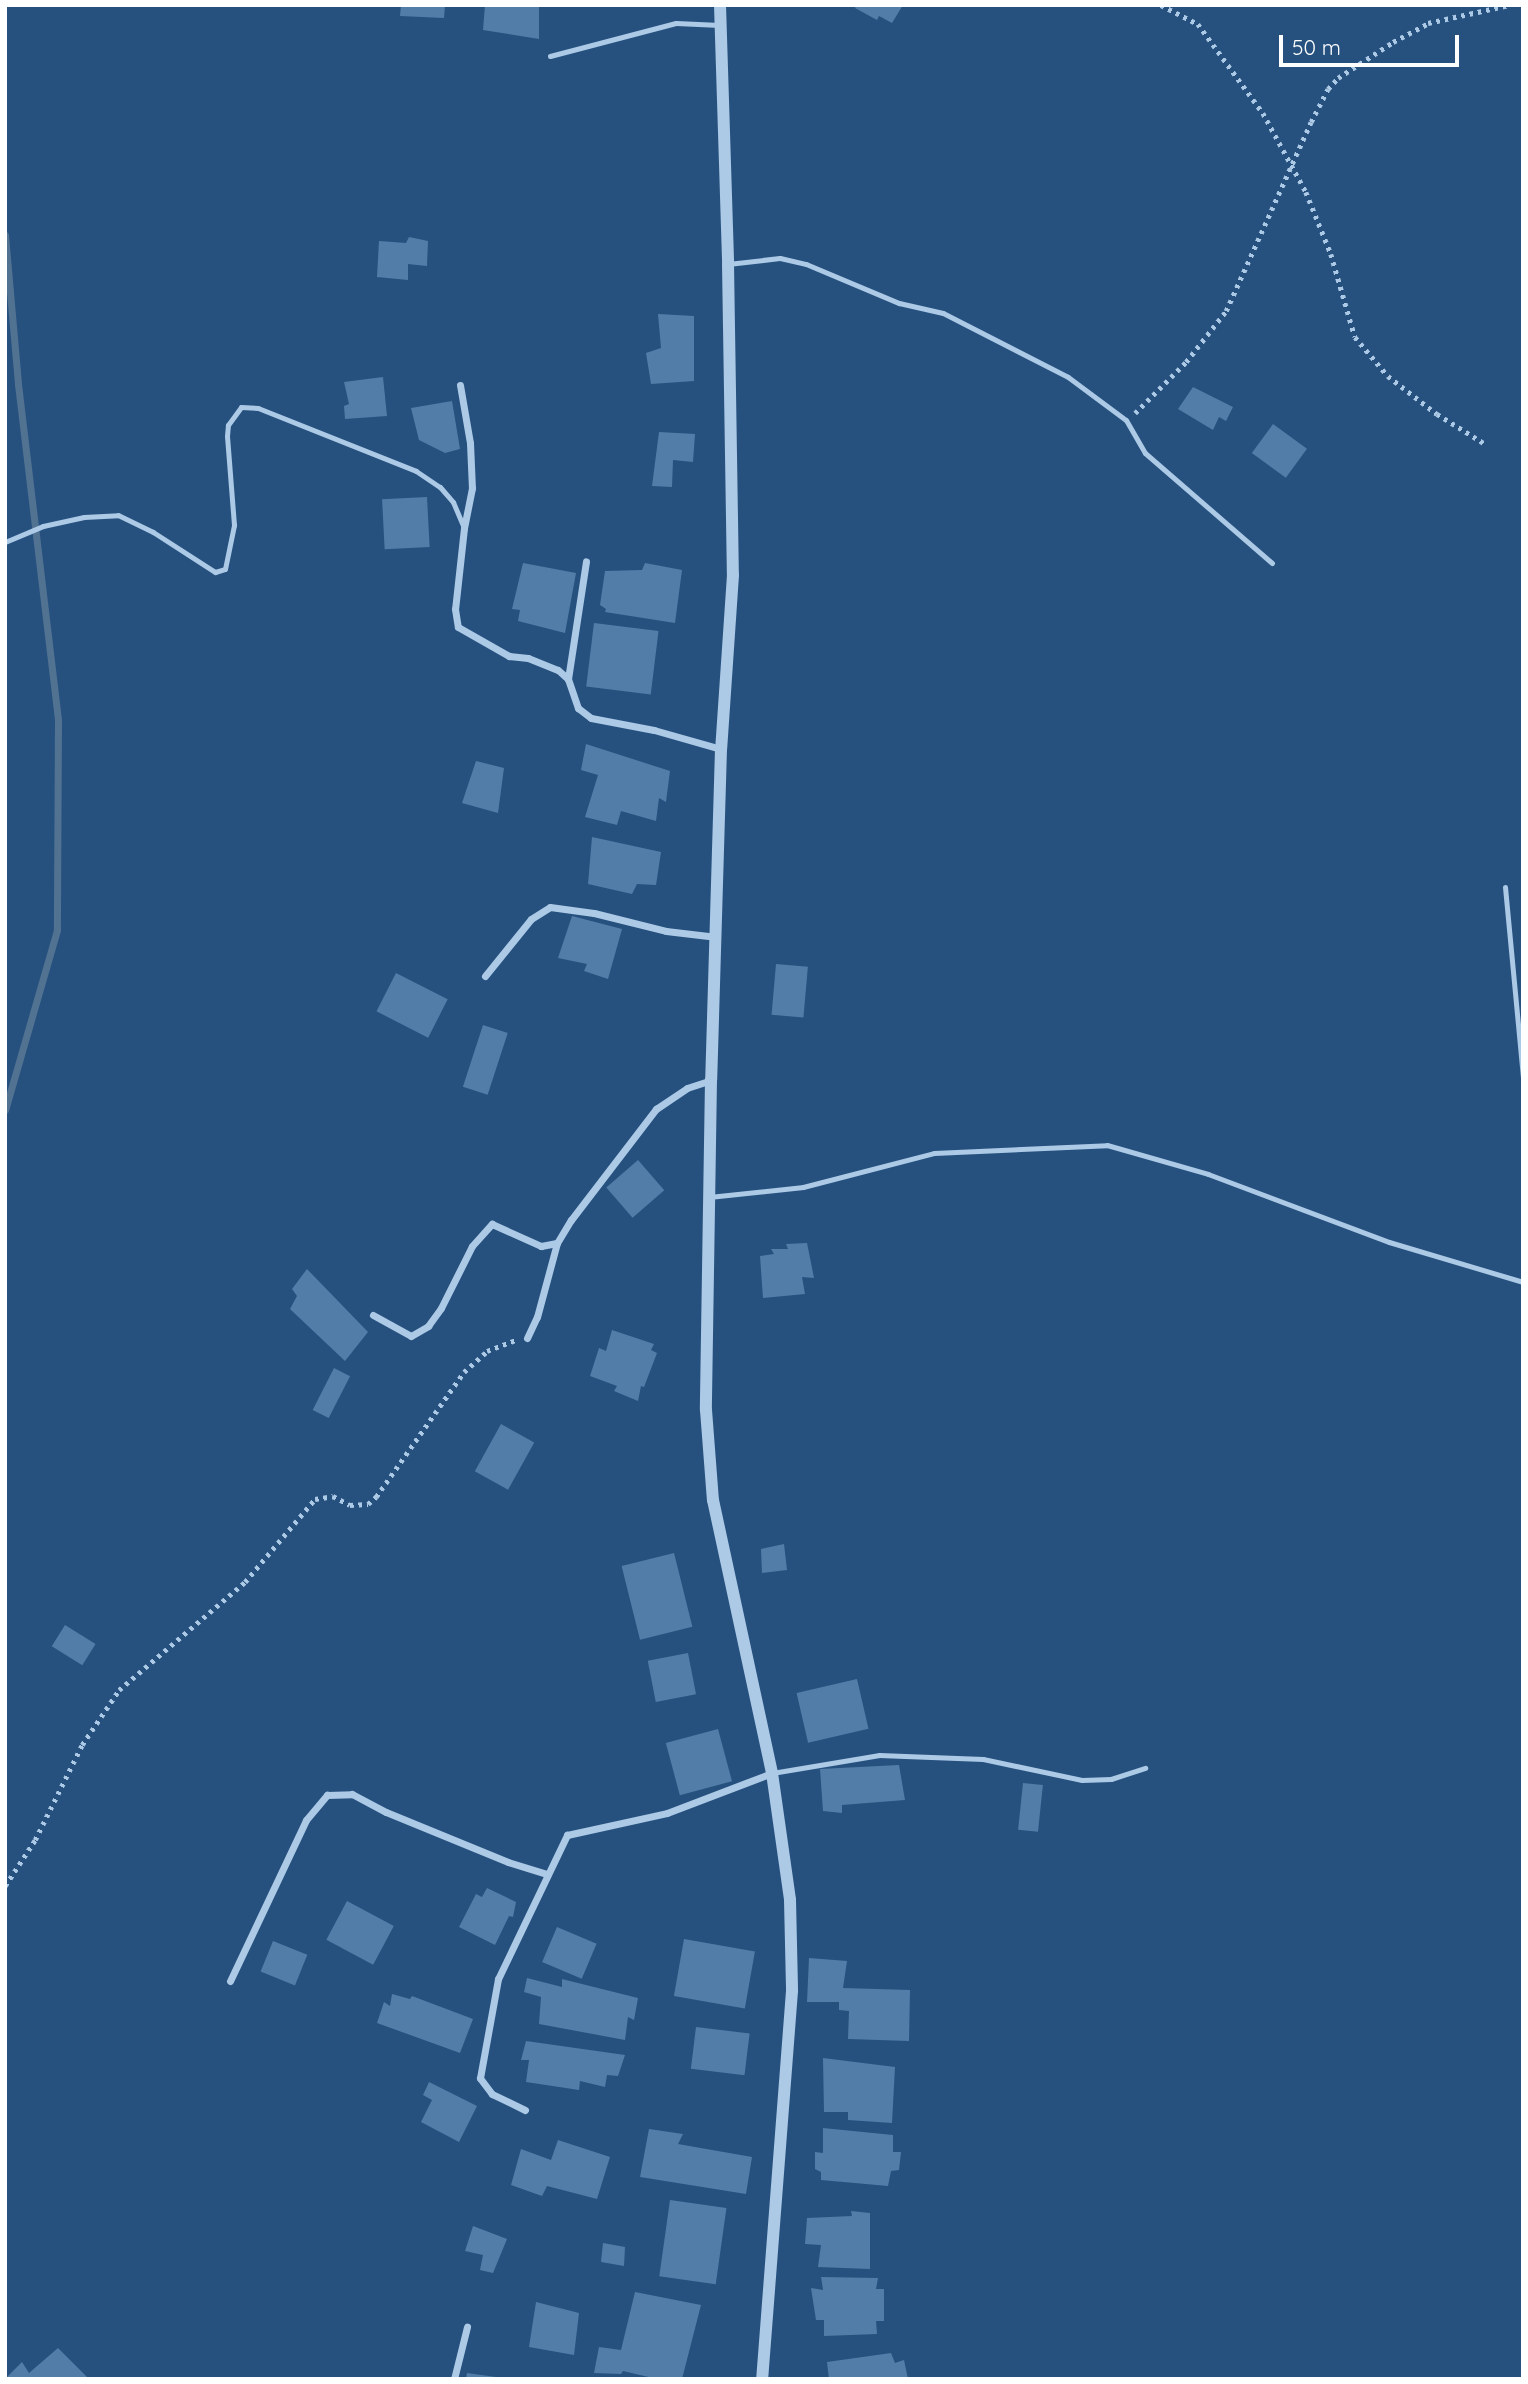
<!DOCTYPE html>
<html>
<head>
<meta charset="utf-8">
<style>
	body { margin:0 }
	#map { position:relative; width:1528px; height:2384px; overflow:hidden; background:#26517f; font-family:Quicksand,sans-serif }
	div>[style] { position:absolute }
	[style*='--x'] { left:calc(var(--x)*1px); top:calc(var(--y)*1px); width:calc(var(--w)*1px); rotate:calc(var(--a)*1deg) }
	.stream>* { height:7px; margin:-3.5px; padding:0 3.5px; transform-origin:3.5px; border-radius:3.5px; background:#527292 }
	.building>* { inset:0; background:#527da9; transform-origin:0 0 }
	.path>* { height:4.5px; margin-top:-2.25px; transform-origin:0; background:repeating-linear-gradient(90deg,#acc9e6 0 3.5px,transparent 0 8.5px) }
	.service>* { height:5px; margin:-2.5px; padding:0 2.5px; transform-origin:2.5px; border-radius:2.5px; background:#acc9e6 }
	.minor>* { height:7px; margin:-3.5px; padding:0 3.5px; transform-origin:3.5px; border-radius:3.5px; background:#acc9e6 }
	.tertiary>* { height:12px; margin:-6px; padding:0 6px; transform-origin:6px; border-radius:6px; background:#acc9e6 }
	span { translate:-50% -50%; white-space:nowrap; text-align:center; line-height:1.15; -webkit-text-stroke:6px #26517f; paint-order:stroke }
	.frame { position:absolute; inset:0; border:7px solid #fff; pointer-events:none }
	.scale { position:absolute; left:1279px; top:35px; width:180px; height:32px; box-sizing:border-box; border:4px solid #fff; border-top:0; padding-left:9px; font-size:21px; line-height:24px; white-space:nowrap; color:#fff; -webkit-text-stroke:5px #26517f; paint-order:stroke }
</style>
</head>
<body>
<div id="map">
	<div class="stream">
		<i style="--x:5;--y:235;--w:150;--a:85"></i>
		<i style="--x:18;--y:384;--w:338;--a:83.2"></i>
		<i style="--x:58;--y:720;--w:210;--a:90.3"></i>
		<i style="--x:57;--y:930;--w:187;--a:106.1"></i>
	</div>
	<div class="building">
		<i style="clip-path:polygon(401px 5px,445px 5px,444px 18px,400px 16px)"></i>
		<i style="clip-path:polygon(485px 5px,539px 5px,539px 39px,483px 30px)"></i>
		<i style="clip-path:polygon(856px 5px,903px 5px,892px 23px,879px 16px,877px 20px,855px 8px)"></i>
		<i style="clip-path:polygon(409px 237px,428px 241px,427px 266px,408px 264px,408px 280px,377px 277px,379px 241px,406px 243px)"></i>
		<i style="clip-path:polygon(658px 314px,694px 316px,694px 381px,651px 384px,646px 353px,661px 348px)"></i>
		<i style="clip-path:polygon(383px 377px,387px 416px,345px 419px,344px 406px,349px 404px,344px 382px)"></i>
		<i style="clip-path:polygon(1193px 387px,1233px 407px,1226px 421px,1219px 417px,1213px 430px,1178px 409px)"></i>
		<i style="clip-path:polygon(452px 401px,460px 449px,445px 453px,419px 440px,411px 408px)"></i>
		<i style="left:1273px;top:424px;width:42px;height:36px;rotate:36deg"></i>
		<i style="clip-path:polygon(659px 432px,695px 434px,693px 462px,673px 460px,672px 487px,652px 486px)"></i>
		<i style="left:427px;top:497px;width:50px;height:45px;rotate:87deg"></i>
		<i style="clip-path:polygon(523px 563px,576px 573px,565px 633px,518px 621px,520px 610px,512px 609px)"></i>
		<i style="clip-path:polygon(645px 563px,682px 570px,675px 623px,605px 612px,606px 609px,600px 605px,605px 571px,642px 570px)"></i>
		<i style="left:594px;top:623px;width:65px;height:64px;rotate:7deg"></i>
		<i style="clip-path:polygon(586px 744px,670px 771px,666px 802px,659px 798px,656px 821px,621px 811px,617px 825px,585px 817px,598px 775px,581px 770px)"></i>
		<i style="clip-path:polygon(476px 761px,504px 768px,498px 813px,462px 803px)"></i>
		<i style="clip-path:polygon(592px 837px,661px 852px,656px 885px,637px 884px,632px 894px,588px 884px)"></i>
		<i style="clip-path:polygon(572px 916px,622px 929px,608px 979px,584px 971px,587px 964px,558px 958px)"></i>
		<i style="left:776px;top:964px;width:32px;height:51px;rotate:5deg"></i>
		<i style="left:396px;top:973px;width:58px;height:43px;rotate:27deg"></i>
		<i style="left:483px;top:1025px;width:26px;height:65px;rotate:18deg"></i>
		<i style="left:638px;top:1160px;width:40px;height:42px;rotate:49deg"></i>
		<i style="clip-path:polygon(807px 1243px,814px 1278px,802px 1277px,805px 1294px,763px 1298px,760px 1256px,774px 1254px,771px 1249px,788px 1249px,786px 1244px)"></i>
		<i style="clip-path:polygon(307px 1269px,368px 1332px,345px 1361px,290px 1309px,297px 1296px,292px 1289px)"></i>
		<i style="clip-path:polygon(612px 1330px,654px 1344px,651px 1350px,657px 1353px,644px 1387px,641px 1386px,638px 1401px,614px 1391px,617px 1386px,590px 1376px,599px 1348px,606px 1351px)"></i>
		<i style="left:334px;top:1368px;width:18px;height:47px;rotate:27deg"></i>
		<i style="left:501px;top:1424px;width:38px;height:54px;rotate:29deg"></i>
		<i style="clip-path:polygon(784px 1544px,787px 1570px,762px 1573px,761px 1549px)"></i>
		<i style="left:674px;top:1553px;width:76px;height:54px;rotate:76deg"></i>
		<i style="left:65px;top:1625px;width:36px;height:25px;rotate:32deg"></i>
		<i style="left:688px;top:1653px;width:42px;height:41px;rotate:79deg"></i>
		<i style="left:857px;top:1679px;width:51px;height:62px;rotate:77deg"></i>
		<i style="left:718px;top:1729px;width:54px;height:54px;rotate:75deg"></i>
		<i style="clip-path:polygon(899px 1765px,905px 1800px,842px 1805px,842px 1813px,823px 1811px,820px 1769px)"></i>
		<i style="left:1023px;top:1783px;width:20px;height:47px;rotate:6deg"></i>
		<i style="clip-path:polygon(487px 1888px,516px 1902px,513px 1917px,509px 1916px,495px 1945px,459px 1927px,476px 1894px,482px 1897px)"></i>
		<i style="left:347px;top:1901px;width:53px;height:44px;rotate:28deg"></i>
		<i style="left:557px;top:1927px;width:43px;height:38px;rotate:23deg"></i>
		<i style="left:684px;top:1939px;width:72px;height:58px;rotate:10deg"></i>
		<i style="left:273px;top:1941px;width:37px;height:33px;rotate:22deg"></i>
		<i style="clip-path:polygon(809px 1958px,847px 1961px,843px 1988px,910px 1990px,909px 2041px,848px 2039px,849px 2011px,839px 2010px,839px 2002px,807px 2002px)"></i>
		<i style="clip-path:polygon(527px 1978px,562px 1987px,562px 1979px,638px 1998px,634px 2020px,628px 2017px,625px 2040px,539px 2024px,541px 1997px,524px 1992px)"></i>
		<i style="clip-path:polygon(392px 1994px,410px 1999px,412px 1996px,473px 2019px,460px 2053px,377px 2023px,384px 2002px,390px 2006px)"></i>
		<i style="left:696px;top:2027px;width:54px;height:42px;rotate:7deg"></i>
		<i style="clip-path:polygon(526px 2041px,625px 2055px,618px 2076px,607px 2075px,605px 2087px,580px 2081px,579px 2090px,526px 2082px,529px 2060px,521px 2060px)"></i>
		<i style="clip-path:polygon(823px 2058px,895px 2067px,892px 2123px,848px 2120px,848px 2112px,824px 2112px)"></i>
		<i style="clip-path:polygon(429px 2082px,477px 2106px,459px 2142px,421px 2122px,432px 2100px,423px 2095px)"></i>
		<i style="clip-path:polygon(823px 2128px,893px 2135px,893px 2152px,901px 2152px,899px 2170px,891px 2171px,888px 2186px,821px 2180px,821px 2172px,815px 2169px,815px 2152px,823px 2153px)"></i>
		<i style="clip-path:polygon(649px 2129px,683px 2134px,678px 2144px,752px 2157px,746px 2194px,640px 2177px)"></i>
		<i style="clip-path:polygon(558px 2140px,610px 2157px,597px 2199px,547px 2186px,542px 2196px,511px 2185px,521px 2149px,551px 2160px)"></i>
		<i style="left:670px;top:2200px;width:57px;height:77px;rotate:8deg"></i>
		<i style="clip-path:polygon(851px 2211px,870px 2213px,870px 2269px,818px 2267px,821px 2245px,805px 2244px,807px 2218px,852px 2216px)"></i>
		<i style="clip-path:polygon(473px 2226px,507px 2239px,493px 2273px,480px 2270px,483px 2255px,465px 2251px)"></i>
		<i style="clip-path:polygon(603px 2243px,625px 2247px,624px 2266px,601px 2262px)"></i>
		<i style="clip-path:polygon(821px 2277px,878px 2278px,876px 2289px,884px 2289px,884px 2321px,876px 2321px,877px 2334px,824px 2336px,824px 2320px,816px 2320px,811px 2288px,823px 2290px)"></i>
		<i style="clip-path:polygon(635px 2292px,701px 2305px,682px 2379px,657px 2379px,623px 2371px,621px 2374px,594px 2373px,599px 2347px,621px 2350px)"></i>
		<i style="clip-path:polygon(536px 2302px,579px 2313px,574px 2355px,529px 2347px)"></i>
		<i style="clip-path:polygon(58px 2348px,89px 2379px,5px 2379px,22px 2362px,29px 2373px)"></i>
		<i style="clip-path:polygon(891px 2353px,895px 2363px,904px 2360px,908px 2379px,829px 2379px,827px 2362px)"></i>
		<i style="clip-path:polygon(467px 2373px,496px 2377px,496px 2379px,466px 2379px)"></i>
	</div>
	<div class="path">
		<i style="--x:1161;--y:5;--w:42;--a:27.2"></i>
		<i style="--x:1198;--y:24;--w:110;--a:53.9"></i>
		<i style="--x:1263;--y:113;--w:90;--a:61.4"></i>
		<i style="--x:1306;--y:192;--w:67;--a:68"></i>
		<i style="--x:1331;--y:254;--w:86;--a:73.9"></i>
		<i style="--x:1355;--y:337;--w:51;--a:49.8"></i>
		<i style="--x:1388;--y:376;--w:62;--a:37.8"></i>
		<i style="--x:1437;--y:414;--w:59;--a:31.8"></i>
		<i style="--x:1135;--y:413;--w:72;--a:-45"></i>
		<i style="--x:1186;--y:362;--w:65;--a:-51.9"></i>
		<i style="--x:1226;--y:311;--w:207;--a:-65.8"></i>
		<i style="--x:1311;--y:122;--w:37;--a:-63"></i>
		<i style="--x:1328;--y:89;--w:15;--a:-48"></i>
		<i style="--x:1338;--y:78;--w:66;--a:-33.2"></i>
		<i style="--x:1393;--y:42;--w:40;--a:-28"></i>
		<i style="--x:1428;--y:23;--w:83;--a:-12.5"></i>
		<i style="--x:5;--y:1886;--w:55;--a:-56.9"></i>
		<i style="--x:35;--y:1840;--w:106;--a:-63.7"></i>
		<i style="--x:82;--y:1745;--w:66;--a:-56.1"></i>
		<i style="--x:119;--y:1690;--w:166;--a:-40.6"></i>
		<i style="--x:245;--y:1582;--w:109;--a:-49.9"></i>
		<i style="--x:315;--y:1499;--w:18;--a:-9"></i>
		<i style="--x:333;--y:1496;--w:19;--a:28"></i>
		<i style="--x:350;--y:1505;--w:18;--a:-3"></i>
		<i style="--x:368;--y:1504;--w:11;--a:-41"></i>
		<i style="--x:376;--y:1497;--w:153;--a:-54.9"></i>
		<i style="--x:464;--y:1372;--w:31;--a:-42"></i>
		<i style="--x:487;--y:1351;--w:30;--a:-21"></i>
	</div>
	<div class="service">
		<i style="--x:550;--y:56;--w:130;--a:-14.7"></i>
		<i style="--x:676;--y:23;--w:44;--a:2.6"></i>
		<i style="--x:728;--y:264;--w:52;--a:-6.6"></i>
		<i style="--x:780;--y:258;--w:27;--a:13"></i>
		<i style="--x:806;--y:264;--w:101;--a:22.8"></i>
		<i style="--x:899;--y:303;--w:45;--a:12.8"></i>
		<i style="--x:943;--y:313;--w:140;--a:27.1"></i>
		<i style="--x:1068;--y:377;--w:72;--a:36.6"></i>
		<i style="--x:1126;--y:420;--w:38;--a:60"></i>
		<i style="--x:1145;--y:453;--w:168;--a:40.9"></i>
		<i style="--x:5;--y:542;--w:41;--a:-22.8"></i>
		<i style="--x:43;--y:526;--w:42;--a:-12.4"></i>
		<i style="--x:84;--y:517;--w:34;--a:-3"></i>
		<i style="--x:118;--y:515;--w:39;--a:26"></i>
		<i style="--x:153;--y:532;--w:74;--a:32.8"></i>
		<i style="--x:215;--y:572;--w:10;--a:-17"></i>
		<i style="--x:225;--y:569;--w:45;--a:-78.4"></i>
		<i style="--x:234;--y:525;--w:89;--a:-94.5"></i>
		<i style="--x:227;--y:436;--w:11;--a:-85"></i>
		<i style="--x:228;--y:425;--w:22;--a:-54"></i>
		<i style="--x:241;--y:407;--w:17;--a:3"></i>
		<i style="--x:258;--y:408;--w:170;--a:21.7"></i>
		<i style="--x:416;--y:471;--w:29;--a:34"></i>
		<i style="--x:440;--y:487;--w:20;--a:49"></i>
		<i style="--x:453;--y:502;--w:28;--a:67"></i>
		<i style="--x:1505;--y:887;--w:192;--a:84.6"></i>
		<i style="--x:709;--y:1197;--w:95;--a:-6.1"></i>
		<i style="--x:803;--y:1187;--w:135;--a:-14.5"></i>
		<i style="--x:934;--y:1153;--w:173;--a:-2.6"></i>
		<i style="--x:1107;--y:1145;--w:105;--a:16"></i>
		<i style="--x:1208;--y:1174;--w:193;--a:20.6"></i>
		<i style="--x:1389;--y:1242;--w:140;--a:16.6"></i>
		<i style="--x:772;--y:1773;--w:109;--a:-9.5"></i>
		<i style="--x:879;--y:1755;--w:104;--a:2.2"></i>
		<i style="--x:983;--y:1759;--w:101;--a:12"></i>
		<i style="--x:1082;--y:1780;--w:29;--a:-2"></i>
		<i style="--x:1111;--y:1779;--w:36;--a:-18"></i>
	</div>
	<div class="minor">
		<i style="--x:460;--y:385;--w:59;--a:80.2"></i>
		<i style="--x:470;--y:443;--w:45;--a:87.5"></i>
		<i style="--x:472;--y:488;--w:41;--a:101.3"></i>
		<i style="--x:464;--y:528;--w:81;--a:96.3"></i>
		<i style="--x:455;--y:609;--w:18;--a:81"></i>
		<i style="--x:458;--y:627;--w:59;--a:29.6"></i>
		<i style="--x:509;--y:656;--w:19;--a:6"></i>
		<i style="--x:528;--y:658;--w:32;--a:22"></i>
		<i style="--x:558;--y:670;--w:13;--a:42"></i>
		<i style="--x:568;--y:679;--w:31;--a:71"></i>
		<i style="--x:578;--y:708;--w:16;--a:38"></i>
		<i style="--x:591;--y:718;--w:64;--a:10.8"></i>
		<i style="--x:654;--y:730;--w:70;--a:15.8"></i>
		<i style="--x:568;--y:679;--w:119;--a:-81.3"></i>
		<i style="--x:485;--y:976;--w:73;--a:-51.1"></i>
		<i style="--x:531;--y:919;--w:22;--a:-32"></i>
		<i style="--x:550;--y:907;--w:44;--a:7.8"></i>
		<i style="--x:594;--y:913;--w:74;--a:14"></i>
		<i style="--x:666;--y:931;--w:51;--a:6.7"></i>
		<i style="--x:373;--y:1315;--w:43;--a:28.9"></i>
		<i style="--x:411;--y:1336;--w:20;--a:-30"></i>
		<i style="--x:428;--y:1326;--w:22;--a:-54"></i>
		<i style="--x:441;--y:1308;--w:69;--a:-63.4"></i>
		<i style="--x:472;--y:1246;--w:30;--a:-48"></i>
		<i style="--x:492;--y:1224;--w:54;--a:24.2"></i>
		<i style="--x:541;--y:1246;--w:16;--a:-11"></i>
		<i style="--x:527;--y:1338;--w:23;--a:-65"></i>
		<i style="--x:537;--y:1317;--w:77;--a:-74.9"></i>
		<i style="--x:557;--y:1243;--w:27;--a:-59"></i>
		<i style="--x:571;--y:1220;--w:140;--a:-52.6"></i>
		<i style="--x:656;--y:1109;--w:37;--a:-34"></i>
		<i style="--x:687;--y:1088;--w:25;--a:-18"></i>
		<i style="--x:230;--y:1981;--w:178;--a:-64.7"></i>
		<i style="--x:306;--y:1820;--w:33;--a:-50"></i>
		<i style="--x:327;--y:1795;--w:25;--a:-2"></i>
		<i style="--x:352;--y:1794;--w:38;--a:28"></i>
		<i style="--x:386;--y:1812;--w:132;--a:22.3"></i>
		<i style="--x:508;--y:1862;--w:41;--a:17.1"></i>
		<i style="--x:525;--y:2110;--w:37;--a:-154"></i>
		<i style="--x:492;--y:2094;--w:20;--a:-127"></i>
		<i style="--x:480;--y:2078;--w:101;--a:-79.7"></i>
		<i style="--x:498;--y:1979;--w:160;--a:-64.4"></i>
		<i style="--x:567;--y:1835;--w:102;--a:-12.4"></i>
		<i style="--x:667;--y:1813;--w:112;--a:-20.9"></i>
		<i style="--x:454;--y:2379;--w:54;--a:-76"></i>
	</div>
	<div class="tertiary">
		<i style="--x:720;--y:5;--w:259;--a:88.2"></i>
		<i style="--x:728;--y:264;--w:311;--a:89.1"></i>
		<i style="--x:733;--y:575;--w:174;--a:93.9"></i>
		<i style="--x:721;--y:749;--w:331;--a:91.7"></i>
		<i style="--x:711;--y:1080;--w:330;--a:90.9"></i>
		<i style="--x:706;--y:1410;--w:90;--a:85.6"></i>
		<i style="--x:713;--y:1500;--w:279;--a:77.8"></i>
		<i style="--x:772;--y:1773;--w:128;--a:81.9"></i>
		<i style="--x:790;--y:1900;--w:91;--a:88.7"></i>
		<i style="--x:792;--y:1991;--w:389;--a:94.4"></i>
	</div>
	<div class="frame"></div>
	<div class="scale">50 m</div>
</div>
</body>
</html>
